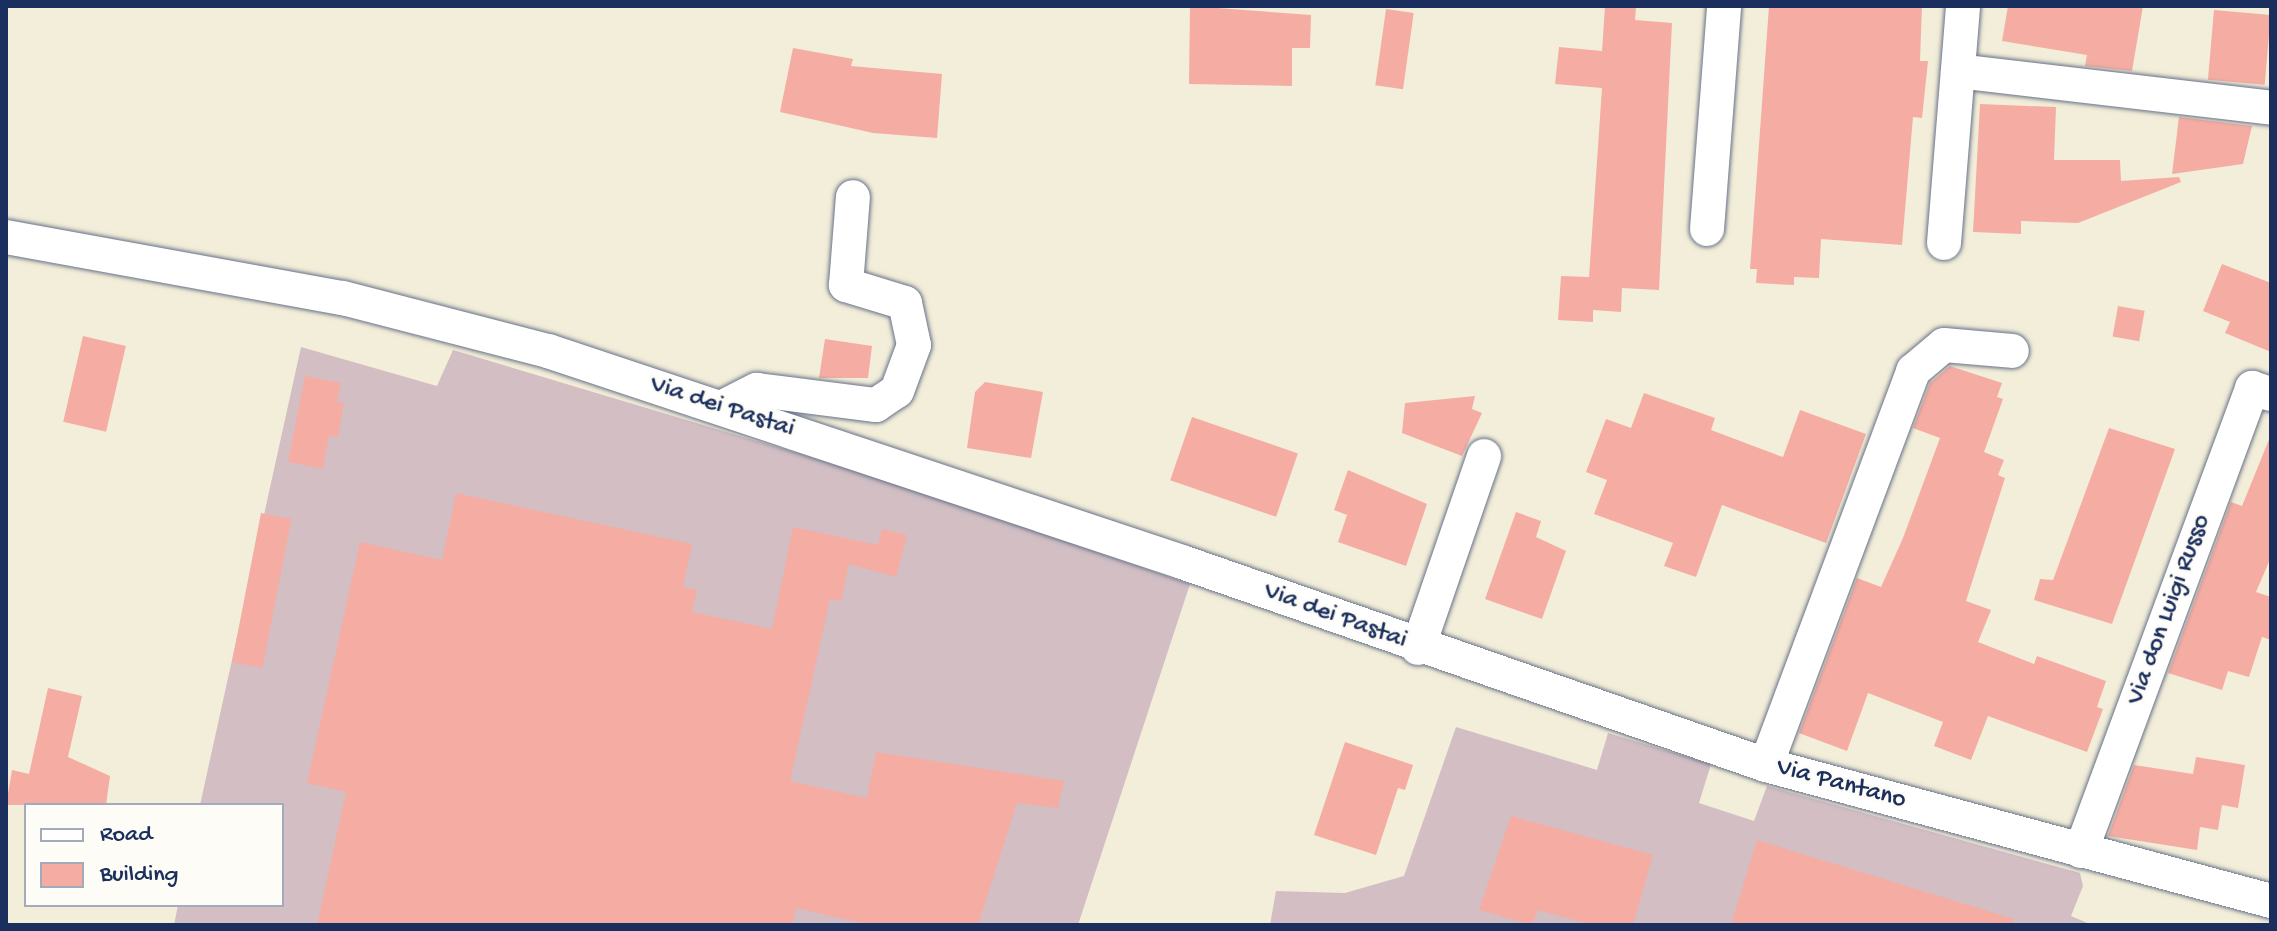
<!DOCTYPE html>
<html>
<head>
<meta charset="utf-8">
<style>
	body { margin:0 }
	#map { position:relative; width:2277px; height:931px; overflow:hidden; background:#f3eed9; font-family:"Gochi Hand",sans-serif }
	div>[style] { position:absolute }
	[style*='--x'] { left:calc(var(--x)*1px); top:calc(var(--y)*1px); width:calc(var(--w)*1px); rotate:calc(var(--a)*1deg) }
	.industrial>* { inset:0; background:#d2bec3 }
	.building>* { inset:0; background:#f5ada3; transform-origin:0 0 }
	.roads { filter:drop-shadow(0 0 2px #677289) drop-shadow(0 0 2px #677289) }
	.minor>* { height:34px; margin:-17px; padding:0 17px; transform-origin:17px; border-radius:17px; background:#fff }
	span { translate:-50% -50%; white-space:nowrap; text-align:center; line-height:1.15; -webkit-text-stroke:6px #fdfcf7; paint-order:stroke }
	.street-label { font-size:26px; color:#1b2f5e }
	.frame { position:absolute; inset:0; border:8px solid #1b2f5e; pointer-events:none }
	.legend { position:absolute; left:24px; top:803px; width:260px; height:104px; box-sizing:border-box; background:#fdfcf7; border:2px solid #a3aaba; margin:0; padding:10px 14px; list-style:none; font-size:24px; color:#1b2f5e }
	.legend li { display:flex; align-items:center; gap:16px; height:40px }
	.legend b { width:40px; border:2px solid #a3aaba }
</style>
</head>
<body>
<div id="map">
	<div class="industrial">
		<i style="clip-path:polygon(301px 347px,437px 386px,453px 350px,897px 483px,1190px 584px,1078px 925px,174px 925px,178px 905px,282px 905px,282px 805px,200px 805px)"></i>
		<i style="clip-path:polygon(1456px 727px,1597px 770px,1608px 733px,1711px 764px,1699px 803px,1754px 821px,1767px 786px,2080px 873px,2083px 886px,2071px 916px,2092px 925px,1270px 925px,1276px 891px,1345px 893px,1404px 876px)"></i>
	</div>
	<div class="building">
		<i style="clip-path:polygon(1190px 6px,1311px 15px,1310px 48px,1292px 48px,1292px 86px,1189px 84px)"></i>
		<i style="clip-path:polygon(1605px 6px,1636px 7px,1635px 20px,1672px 23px,1659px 290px,1622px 288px,1621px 312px,1593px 310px,1593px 322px,1558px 320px,1561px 276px,1589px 277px,1602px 88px,1555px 84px,1559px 47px,1602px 51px)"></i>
		<i style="clip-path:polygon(1769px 6px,1922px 6px,1920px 61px,1928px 61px,1922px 118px,1913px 117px,1902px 245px,1821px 239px,1819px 278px,1794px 277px,1794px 285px,1756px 283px,1757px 269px,1750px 269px)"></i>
		<i style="clip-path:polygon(2008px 6px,2143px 6px,2132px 71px,2085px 66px,2087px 55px,2002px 41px)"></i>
		<i style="left:1386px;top:9px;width:28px;height:77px;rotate:8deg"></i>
		<i style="left:2214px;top:10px;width:57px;height:70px;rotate:5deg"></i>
		<i style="clip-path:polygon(793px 48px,853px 59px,851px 66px,942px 74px,937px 138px,873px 133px,780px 112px)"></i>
		<i style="clip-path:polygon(1980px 104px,2056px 107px,2054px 160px,2120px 160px,2121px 181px,2179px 177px,2181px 182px,2078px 223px,2021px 221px,2021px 234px,1973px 232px)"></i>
		<i style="clip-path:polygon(2179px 117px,2252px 126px,2243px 164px,2172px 174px)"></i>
		<i style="clip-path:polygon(2222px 264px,2271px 283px,2271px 352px,2225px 333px,2230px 322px,2203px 311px)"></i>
		<i style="left:2118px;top:306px;width:27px;height:31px;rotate:10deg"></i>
		<i style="left:83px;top:336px;width:44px;height:88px;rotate:13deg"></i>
		<i style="clip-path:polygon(825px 339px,872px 346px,868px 378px,819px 378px)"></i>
		<i style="clip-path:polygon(1950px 366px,2002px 383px,1997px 397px,2003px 399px,1984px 452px,2004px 460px,1998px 475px,2005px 478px,1966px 601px,1991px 610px,1978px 642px,2034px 664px,2037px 656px,2106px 681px,2097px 707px,2103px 709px,2087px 752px,1988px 716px,1971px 760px,1934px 746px,1943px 722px,1868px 693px,1847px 751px,1799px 733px,1857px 578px,1881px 587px,1903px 538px,1940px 438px,1913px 428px,1930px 383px)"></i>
		<i style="clip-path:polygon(305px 376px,341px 383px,337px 402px,344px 403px,338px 437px,329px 436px,323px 469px,288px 462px)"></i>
		<i style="clip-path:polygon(985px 382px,1043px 392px,1031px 458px,967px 448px,975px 392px)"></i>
		<i style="clip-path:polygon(1644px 393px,1715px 418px,1711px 430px,1783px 457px,1800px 410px,1866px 434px,1826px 543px,1722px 505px,1696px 577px,1664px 566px,1673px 543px,1594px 514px,1607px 480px,1586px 472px,1606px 419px,1631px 428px)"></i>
		<i style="clip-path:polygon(1475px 396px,1472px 409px,1482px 413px,1462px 456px,1402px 433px,1405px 403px)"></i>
		<i style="left:1192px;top:417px;width:112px;height:67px;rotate:19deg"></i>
		<i style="clip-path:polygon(2109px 428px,2175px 449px,2112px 624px,2034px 600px,2040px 579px,2053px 580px)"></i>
		<i style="clip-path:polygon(2270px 437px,2271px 557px,2256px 592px,2271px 597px,2271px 640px,2262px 637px,2249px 677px,2228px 671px,2222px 690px,2168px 673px,2231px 502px,2242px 506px)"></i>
		<i style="clip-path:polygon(1348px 470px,1427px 504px,1406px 566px,1338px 542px,1347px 515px,1334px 510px)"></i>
		<i style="clip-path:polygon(456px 493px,692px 544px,683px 587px,697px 590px,692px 612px,772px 629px,793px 527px,878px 545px,882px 529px,907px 535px,896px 577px,849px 564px,841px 601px,830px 599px,790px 781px,867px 798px,876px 752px,1064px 781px,1058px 808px,1017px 803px,978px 925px,870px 925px,796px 908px,792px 925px,317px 925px,346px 792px,307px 783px,360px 542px,442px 560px)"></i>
		<i style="clip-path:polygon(1516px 512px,1541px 521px,1536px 537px,1566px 551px,1542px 619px,1485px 599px)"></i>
		<i style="left:261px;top:513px;width:31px;height:152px;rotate:11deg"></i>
		<i style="clip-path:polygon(48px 688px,82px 696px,68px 757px,110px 776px,106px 805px,6px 805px,12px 770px,29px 774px)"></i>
		<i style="clip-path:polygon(1345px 742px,1413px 765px,1405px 790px,1398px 788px,1376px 855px,1314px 835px)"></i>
		<i style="clip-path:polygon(2196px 757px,2245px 765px,2238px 808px,2222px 805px,2218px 830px,2200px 827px,2197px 850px,2108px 836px,2134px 765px,2193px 774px)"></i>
		<i style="clip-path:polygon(1511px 816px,1653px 855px,1633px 925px,1592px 925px,1538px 910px,1532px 925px,1479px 910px)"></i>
		<i style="clip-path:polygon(1757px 840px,2014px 919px,2013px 925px,1731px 925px)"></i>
	</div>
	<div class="roads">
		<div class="minor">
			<i style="--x:1958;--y:71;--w:315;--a:6.7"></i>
			<i style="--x:1707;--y:229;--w:224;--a:-85.6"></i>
			<i style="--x:6;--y:237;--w:342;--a:10.3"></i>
			<i style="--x:343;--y:298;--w:212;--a:14.5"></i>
			<i style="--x:548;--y:351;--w:668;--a:18.41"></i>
			<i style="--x:1182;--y:562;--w:618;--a:19.17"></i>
			<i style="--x:1766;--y:765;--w:523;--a:15.07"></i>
			<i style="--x:1944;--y:243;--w:238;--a:-85.4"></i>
			<i style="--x:723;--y:407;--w:38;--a:-27"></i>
			<i style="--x:757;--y:390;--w:120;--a:7.2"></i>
			<i style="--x:876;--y:405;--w:25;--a:-34"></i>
			<i style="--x:897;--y:391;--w:49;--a:-69.7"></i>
			<i style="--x:914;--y:345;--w:43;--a:-102.1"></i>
			<i style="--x:905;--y:303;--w:62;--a:-163"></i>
			<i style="--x:846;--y:285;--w:88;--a:-85.5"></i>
			<i style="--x:1418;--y:648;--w:203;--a:-71"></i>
			<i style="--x:1766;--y:765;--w:421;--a:-69.5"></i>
			<i style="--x:1913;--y:371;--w:40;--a:-40"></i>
			<i style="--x:1944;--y:345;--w:68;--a:5"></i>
			<i style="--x:2081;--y:851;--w:494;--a:-69.7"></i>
			<i style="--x:2252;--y:388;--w:20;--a:18"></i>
		</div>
	</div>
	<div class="street-label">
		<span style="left:722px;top:408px;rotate:18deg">Via dei Pastai</span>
		<span style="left:2170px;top:610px;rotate:-70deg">Via don Luigi Russo</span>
		<span style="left:1335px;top:617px;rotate:20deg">Via dei Pastai</span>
		<span style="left:1841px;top:785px;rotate:15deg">Via Pantano</span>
	</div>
	<div class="frame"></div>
	<ul class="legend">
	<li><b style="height:10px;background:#fff"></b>Road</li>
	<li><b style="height:22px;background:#f5ada3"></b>Building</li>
	</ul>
</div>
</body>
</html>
